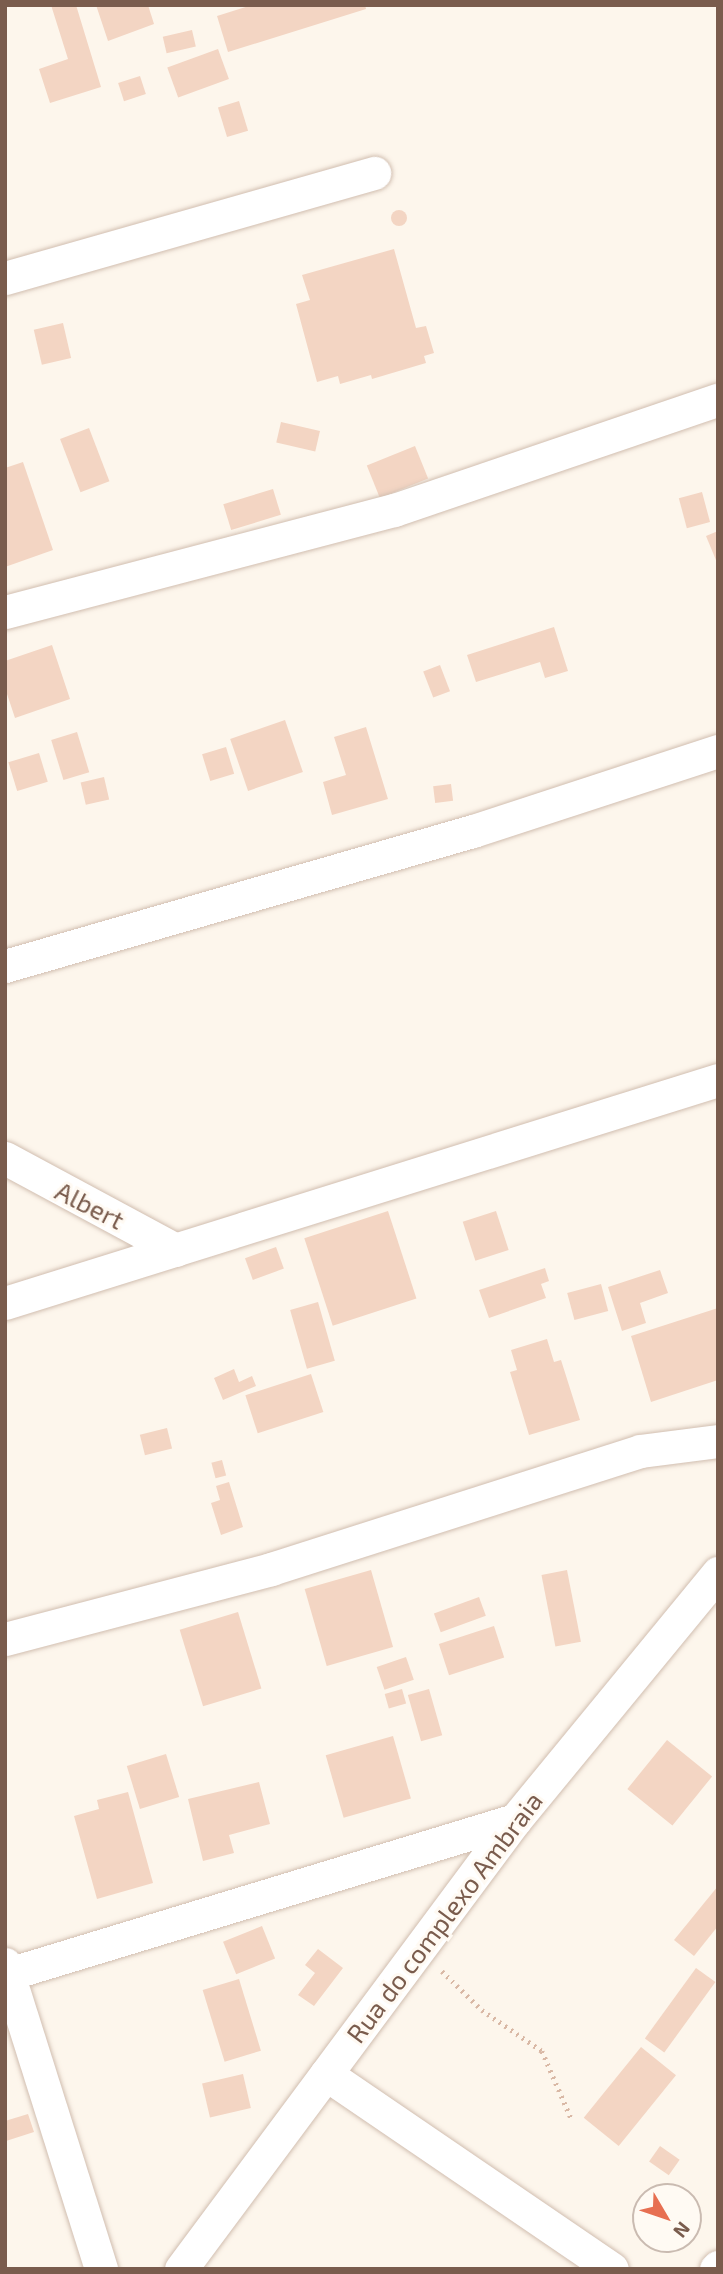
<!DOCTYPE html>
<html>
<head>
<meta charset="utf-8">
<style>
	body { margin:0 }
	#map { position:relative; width:723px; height:2274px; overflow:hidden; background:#fdf6ec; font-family:"Exo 2",sans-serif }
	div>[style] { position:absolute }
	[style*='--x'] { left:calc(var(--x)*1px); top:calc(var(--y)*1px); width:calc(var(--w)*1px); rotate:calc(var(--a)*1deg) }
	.building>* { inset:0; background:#f3d5c3; transform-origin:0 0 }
	.round { border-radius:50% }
	.path>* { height:4.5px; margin-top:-2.25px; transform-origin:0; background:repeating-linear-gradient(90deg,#d9b8a5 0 2px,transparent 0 7px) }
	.roads { filter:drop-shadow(0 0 2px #d1beb0) drop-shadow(0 0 2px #d1beb0) }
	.minor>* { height:33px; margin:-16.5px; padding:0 16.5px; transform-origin:16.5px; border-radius:16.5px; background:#fff }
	span { translate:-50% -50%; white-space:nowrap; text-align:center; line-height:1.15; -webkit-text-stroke:6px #fffaf3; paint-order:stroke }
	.street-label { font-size:26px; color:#7a5c4d }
	.frame { position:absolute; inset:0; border:7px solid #7a5c4d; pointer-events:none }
	.north { position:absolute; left:632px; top:2183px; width:70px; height:70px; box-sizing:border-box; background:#fffaf3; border:2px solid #cabbb1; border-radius:50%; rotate:129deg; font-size:19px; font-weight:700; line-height:28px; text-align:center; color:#7a5c4d }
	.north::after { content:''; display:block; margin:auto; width:24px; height:32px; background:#e76f51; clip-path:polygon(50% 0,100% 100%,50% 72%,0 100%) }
</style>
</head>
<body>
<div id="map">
	<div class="building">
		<i style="clip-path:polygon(51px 5px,76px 5px,101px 87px,50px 103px,39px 69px,68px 59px)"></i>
		<i style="clip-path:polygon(96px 5px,148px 5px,154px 24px,108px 41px)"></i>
		<i style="clip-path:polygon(252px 5px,365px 5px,366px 9px,228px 52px,217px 16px)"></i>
		<i style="left:192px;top:30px;width:17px;height:30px;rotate:77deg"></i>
		<i style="left:218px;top:49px;width:32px;height:54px;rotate:70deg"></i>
		<i style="left:140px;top:76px;width:19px;height:23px;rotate:72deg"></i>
		<i style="left:239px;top:101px;width:31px;height:22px;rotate:73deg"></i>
		<i class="round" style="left:391px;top:210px;width:16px;height:16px"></i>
		<i style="clip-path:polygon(394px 249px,416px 328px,426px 326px,434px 353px,424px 356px,426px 363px,372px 379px,371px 375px,340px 384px,338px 376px,317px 382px,296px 304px,310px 300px,302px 275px)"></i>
		<i style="left:63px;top:323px;width:36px;height:30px;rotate:77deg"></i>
		<i style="left:281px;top:422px;width:40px;height:21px;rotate:13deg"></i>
		<i style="left:89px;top:428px;width:57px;height:31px;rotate:69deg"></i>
		<i style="left:415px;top:446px;width:35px;height:52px;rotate:68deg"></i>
		<i style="clip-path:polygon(23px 462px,53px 550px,5px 567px,5px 468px)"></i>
		<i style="left:273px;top:489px;width:27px;height:52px;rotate:73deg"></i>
		<i style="left:702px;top:492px;width:31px;height:24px;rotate:75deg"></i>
		<i style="clip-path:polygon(718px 531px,718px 565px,706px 536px)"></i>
		<i style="clip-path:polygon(554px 627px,568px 671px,545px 678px,540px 662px,476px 682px,467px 655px)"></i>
		<i style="clip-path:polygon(52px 645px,70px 699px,15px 718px,5px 688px,5px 661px)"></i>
		<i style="left:440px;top:665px;width:28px;height:18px;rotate:69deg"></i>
		<i style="left:285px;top:720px;width:55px;height:58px;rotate:71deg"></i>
		<i style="clip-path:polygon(366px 727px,388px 799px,332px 815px,323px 782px,346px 775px,334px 737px)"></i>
		<i style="left:77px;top:732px;width:42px;height:27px;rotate:73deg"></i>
		<i style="left:226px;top:747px;width:28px;height:25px;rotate:73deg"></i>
		<i style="left:39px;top:753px;width:30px;height:32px;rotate:73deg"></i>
		<i style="left:104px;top:777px;width:23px;height:24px;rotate:77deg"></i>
		<i style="left:451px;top:784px;width:17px;height:18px;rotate:83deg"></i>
		<i style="left:388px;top:1211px;width:92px;height:88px;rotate:72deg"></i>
		<i style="left:496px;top:1211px;width:41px;height:35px;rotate:72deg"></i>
		<i style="left:276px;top:1247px;width:23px;height:33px;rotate:70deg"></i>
		<i style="clip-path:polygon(545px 1268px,549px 1281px,541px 1284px,546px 1298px,489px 1318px,479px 1290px)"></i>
		<i style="clip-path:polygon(660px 1270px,668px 1293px,640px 1303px,646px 1323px,622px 1331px,608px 1287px)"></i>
		<i style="left:601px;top:1284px;width:28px;height:35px;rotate:75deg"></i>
		<i style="left:318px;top:1302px;width:61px;height:29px;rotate:74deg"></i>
		<i style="clip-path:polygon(718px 1308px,718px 1380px,651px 1402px,631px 1336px)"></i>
		<i style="clip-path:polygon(547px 1339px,554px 1362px,561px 1360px,580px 1420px,529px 1435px,510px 1372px,517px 1370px,511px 1350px)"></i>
		<i style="clip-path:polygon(234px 1369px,239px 1382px,252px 1376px,256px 1386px,223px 1400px,214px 1378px)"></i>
		<i style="left:311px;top:1374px;width:40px;height:69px;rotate:72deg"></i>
		<i style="left:167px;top:1428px;width:21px;height:28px;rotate:76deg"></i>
		<i style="left:222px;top:1460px;width:16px;height:11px;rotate:75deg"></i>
		<i style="clip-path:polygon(229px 1482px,243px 1527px,221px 1535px,211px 1503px,220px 1500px,216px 1486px)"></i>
		<i style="left:371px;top:1570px;width:80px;height:69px;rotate:74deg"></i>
		<i style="left:567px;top:1570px;width:73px;height:26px;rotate:79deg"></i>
		<i style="left:479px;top:1597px;width:20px;height:48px;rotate:70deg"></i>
		<i style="left:238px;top:1612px;width:80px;height:61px;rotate:73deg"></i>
		<i style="left:494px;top:1626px;width:33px;height:58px;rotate:72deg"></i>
		<i style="left:406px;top:1657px;width:24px;height:31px;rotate:71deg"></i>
		<i style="left:402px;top:1689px;width:15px;height:18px;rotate:74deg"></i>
		<i style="left:429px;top:1689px;width:48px;height:22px;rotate:74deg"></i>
		<i style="left:393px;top:1736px;width:65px;height:70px;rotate:74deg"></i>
		<i style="left:667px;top:1740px;width:58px;height:63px;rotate:39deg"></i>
		<i style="left:166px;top:1754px;width:45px;height:41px;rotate:73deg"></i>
		<i style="clip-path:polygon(259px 1782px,270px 1824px,229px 1835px,234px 1853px,203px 1861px,188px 1799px)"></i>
		<i style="clip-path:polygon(128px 1792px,153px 1883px,97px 1899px,74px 1816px,99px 1809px,97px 1800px)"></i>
		<i style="clip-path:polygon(718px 1886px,718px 1926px,694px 1956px,674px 1940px)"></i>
		<i style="left:262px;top:1926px;width:35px;height:42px;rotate:68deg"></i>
		<i style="clip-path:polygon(318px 1949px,343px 1968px,314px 2006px,298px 1995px,315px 1973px,305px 1965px)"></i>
		<i style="left:696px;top:1968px;width:24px;height:87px;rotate:36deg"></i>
		<i style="left:239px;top:1979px;width:75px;height:38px;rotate:73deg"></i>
		<i style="left:641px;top:2047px;width:45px;height:91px;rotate:39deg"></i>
		<i style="left:243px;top:2074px;width:35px;height:42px;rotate:77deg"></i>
		<i style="clip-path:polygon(28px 2114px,34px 2132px,6px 2141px,5px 2121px)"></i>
		<i style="left:660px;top:2146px;width:24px;height:19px;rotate:35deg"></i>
		<i style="clip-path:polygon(665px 2183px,684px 2197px,655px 2197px)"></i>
	</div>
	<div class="path">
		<i style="--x:442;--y:1971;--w:56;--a:44.3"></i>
		<i style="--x:482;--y:2010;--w:73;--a:34.3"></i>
		<i style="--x:542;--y:2051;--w:75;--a:66.5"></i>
	</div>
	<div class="roads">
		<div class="minor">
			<i style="--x:5;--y:278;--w:384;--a:-15.9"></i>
			<i style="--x:5;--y:612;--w:402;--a:-14.7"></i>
			<i style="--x:394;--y:510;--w:342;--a:-18.8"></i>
			<i style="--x:5;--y:966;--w:487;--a:-16.1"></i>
			<i style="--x:473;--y:831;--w:258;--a:-18.1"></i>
			<i style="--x:5;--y:1158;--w:194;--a:28.3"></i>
			<i style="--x:5;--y:1303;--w:747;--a:-17.37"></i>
			<i style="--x:5;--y:1639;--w:275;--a:-14.7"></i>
			<i style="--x:271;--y:1569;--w:387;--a:-17.7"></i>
			<i style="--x:640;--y:1451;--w:79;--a:-7.3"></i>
			<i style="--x:5;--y:1964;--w:320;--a:72.5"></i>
			<i style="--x:5;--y:1975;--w:533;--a:-16.91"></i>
			<i style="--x:326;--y:2074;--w:346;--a:34.3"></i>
			<i style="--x:181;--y:2269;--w:560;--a:-53.36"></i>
			<i style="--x:515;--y:1820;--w:320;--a:-50.6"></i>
			<i style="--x:716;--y:2269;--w:3;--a:-45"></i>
		</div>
	</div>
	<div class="street-label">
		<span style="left:90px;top:1205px;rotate:27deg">Albert</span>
		<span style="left:444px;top:1917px;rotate:-53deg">Rua do complexo Ambraia</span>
	</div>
	<div class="frame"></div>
	<div class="north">N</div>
</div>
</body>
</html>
